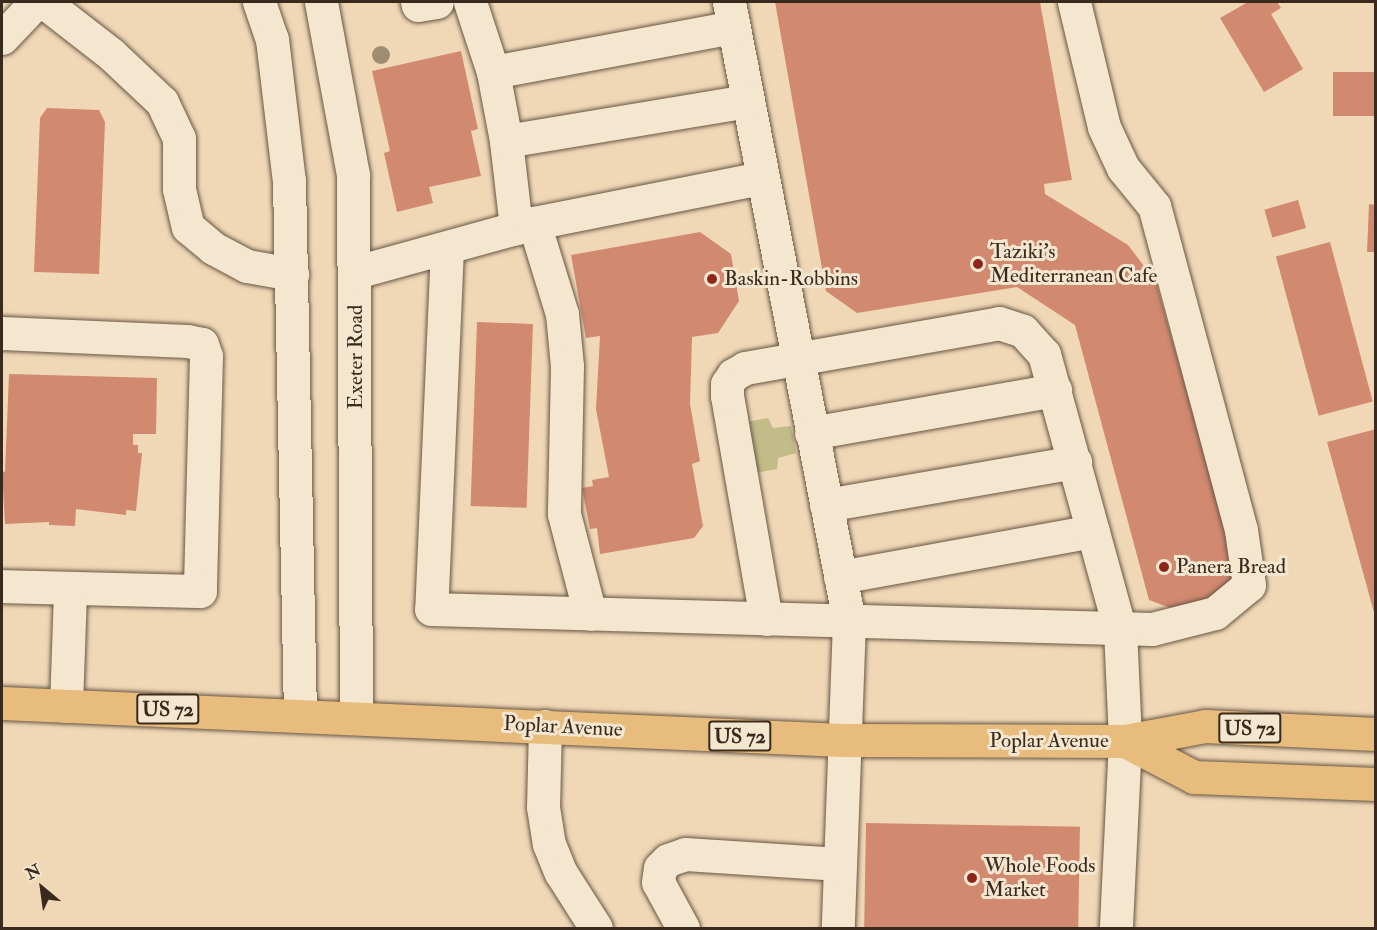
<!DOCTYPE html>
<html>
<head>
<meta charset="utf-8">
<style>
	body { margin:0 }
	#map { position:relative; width:1377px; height:930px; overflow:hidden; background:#f0d8b7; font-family:"IM FELL Double Pica",serif }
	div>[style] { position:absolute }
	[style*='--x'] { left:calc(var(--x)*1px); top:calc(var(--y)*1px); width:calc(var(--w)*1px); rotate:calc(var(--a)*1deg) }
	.green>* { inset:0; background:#c2bc89 }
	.building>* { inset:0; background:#d18970; transform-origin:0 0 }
	.roads { filter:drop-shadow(0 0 2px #685644) drop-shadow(0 0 2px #685644) }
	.minor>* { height:33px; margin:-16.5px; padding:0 16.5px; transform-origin:16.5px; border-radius:16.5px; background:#f5e6d0 }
	.major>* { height:33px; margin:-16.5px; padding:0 16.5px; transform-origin:16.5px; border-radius:16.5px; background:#e8bc7c }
	.trees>* { width:18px; height:18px; margin:-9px; border-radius:50%; background:#9f8c71 }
	.dots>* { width:16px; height:16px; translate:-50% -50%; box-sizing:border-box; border:3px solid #f5e6d0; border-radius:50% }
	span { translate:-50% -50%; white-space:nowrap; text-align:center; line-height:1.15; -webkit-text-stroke:6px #f5e6d0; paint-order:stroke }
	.shield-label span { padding:2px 4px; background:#f5e6d0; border:2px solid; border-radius:4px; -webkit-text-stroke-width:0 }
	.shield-label { font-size:20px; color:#3a2a1d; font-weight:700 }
	.poi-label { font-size:21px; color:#3a2a1d }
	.left { translate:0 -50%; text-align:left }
	.street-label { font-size:21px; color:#3a2a1d }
	.frame { position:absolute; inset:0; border:3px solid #3a2a1d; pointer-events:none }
	.north { position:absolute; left:12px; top:858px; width:60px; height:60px; -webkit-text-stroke:4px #f5e6d0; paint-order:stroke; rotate:331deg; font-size:16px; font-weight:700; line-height:24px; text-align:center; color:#3a2a1d }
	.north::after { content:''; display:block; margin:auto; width:21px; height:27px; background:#3a2a1d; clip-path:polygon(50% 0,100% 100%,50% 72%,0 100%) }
</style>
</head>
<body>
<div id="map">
	<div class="green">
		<i style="clip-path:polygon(768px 418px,773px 428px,791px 426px,796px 453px,778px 458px,777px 469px,755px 473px,746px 422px)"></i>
	</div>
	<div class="building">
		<i style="clip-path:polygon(775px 2px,1040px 2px,1072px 180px,1044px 184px,1045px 194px,1128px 245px,1156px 282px,1238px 574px,1222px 599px,1176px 610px,1149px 600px,1075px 325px,1017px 287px,857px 313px,826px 291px)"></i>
		<i style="clip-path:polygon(1248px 2px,1277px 2px,1281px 8px,1271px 14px,1303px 69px,1264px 92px,1220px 18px)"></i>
		<i style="clip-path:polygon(461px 51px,478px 129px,471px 131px,481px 176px,429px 187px,433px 203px,397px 212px,384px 153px,390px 151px,372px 71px)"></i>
		<i style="left:1376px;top:72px;width:44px;height:43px;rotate:90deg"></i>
		<i style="clip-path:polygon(47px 108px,99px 110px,105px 122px,99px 274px,34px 272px,40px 118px)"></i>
		<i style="left:1298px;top:200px;width:29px;height:35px;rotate:74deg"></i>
		<i style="clip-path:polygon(1369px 204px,1376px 205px,1376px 252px,1367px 252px)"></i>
		<i style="clip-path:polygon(700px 232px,731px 254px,739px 301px,718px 333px,692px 337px,690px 404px,700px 461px,692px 464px,703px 526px,694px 538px,600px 554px,597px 528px,590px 529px,582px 488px,593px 486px,592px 480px,609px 477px,596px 409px,600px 336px,586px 338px,571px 255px)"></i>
		<i style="left:1330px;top:242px;width:165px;height:56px;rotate:75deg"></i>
		<i style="left:477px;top:322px;width:56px;height:184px;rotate:2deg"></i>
		<i style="clip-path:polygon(9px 374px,157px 378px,156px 434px,133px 434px,133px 445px,138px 445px,138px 453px,142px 453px,136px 511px,126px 510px,126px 515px,76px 509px,75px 526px,49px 525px,49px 522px,5px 524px,2px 471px,5px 472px)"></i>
		<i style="clip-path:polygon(1376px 429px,1376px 616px,1375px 616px,1327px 442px)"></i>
		<i style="left:866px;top:823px;width:214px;height:105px;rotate:1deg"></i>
	</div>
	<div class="roads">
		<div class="minor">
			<i style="--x:44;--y:2;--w:85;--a:37.8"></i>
			<i style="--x:111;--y:54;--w:70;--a:43.3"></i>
			<i style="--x:162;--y:102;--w:40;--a:65"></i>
			<i style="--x:179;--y:138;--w:51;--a:90"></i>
			<i style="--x:179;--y:189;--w:39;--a:77"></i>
			<i style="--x:188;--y:227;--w:33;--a:40"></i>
			<i style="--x:213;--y:248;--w:38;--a:28"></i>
			<i style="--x:247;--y:266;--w:46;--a:10.1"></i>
			<i style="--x:259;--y:2;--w:39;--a:71"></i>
			<i style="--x:272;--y:39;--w:143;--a:83.2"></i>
			<i style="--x:289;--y:181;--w:533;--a:88.82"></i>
			<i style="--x:321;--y:2;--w:176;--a:79.5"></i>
			<i style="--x:353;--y:175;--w:542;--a:89.68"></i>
			<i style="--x:417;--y:2;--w:3;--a:72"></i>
			<i style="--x:418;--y:5;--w:19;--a:-9"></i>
			<i style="--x:470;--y:2;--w:74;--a:71.8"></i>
			<i style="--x:493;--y:72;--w:70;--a:79.3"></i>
			<i style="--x:506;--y:141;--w:88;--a:83.4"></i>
			<i style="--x:729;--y:2;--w:631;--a:79.03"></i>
			<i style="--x:849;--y:621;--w:307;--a:92.1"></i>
			<i style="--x:2;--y:38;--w:50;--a:-46.6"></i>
			<i style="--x:493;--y:72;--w:244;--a:-10.6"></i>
			<i style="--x:506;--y:141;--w:244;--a:-9.4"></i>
			<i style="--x:534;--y:223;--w:95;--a:72.9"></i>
			<i style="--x:562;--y:314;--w:52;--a:84.5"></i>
			<i style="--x:567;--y:366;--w:148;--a:91.2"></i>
			<i style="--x:564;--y:514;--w:103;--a:75.4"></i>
			<i style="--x:447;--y:248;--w:361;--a:92.5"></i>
			<i style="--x:431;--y:609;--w:721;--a:1.59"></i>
			<i style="--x:1152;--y:629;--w:65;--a:-14.3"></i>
			<i style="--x:1215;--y:613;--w:44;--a:-39.5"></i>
			<i style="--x:1249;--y:585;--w:56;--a:-98.3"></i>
			<i style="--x:1241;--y:530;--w:335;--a:-105"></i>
			<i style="--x:1154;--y:206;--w:49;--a:-129.2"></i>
			<i style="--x:1123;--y:168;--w:45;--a:-114.9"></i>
			<i style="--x:1104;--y:127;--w:129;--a:-103.5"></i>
			<i style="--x:356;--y:272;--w:185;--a:-15.4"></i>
			<i style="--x:534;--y:223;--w:231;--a:-11.2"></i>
			<i style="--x:2;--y:333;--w:185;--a:2.5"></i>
			<i style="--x:187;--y:341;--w:15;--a:11"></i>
			<i style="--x:202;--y:344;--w:13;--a:72"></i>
			<i style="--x:206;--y:356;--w:235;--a:91.5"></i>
			<i style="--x:200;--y:591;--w:198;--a:-178.6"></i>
			<i style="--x:811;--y:433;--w:248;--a:-10"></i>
			<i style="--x:826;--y:505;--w:253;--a:-9.8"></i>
			<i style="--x:840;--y:577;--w:257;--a:-10.3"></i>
			<i style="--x:766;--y:619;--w:226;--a:-99.9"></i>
			<i style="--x:727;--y:396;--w:12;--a:-90"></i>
			<i style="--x:727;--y:384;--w:11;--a:-56"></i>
			<i style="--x:733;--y:375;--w:14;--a:-30"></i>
			<i style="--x:745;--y:368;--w:258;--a:-10"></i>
			<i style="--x:999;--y:323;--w:25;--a:18"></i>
			<i style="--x:1023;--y:331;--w:31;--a:48"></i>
			<i style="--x:1044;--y:354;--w:285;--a:74.6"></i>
			<i style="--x:1120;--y:629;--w:112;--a:87.4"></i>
			<i style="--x:1125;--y:741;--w:187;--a:92.8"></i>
			<i style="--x:66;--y:706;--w:117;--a:-88"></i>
			<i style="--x:545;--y:726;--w:81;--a:91.4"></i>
			<i style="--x:543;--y:807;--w:37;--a:81"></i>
			<i style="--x:549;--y:844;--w:31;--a:68"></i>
			<i style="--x:561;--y:873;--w:65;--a:57.5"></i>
			<i style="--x:683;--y:928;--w:52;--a:-118.5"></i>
			<i style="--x:658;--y:882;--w:14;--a:-82"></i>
			<i style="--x:660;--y:868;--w:11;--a:-45"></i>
			<i style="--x:668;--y:860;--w:18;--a:-19"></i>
			<i style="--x:685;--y:854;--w:155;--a:3.7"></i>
		</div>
		<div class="major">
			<i style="--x:2;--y:703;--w:841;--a:2.52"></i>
			<i style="--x:842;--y:740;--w:283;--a:0.2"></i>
			<i style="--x:1125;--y:741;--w:81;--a:-10.6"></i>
			<i style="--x:1205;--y:726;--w:171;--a:2.7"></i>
			<i style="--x:1125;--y:741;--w:78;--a:27.6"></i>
			<i style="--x:1194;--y:777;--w:182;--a:2.2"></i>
		</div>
	</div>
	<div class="trees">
		<i style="left:381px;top:55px"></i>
	</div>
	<div class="dots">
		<i style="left:978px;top:264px;background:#8f2418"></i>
		<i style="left:712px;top:279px;background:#8f2418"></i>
		<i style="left:1164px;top:567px;background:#8f2418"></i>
		<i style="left:972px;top:878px;background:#8f2418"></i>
	</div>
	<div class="shield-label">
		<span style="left:168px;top:709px">US 72</span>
		<span style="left:1250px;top:728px">US 72</span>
		<span style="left:740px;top:736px">US 72</span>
	</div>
	<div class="poi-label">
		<span class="left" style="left:990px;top:264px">Taziki's<br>Mediterranean Cafe</span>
		<span class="left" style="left:724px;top:279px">Baskin-Robbins</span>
		<span class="left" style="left:1176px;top:567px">Panera Bread</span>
		<span class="left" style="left:984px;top:878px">Whole Foods<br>Market</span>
	</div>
	<div class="street-label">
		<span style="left:356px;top:357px;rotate:-90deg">Exeter Road</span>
		<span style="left:563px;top:727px;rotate:3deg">Poplar Avenue</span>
		<span style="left:1049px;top:741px">Poplar Avenue</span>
	</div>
	<div class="frame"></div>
	<div class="north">N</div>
</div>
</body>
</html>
